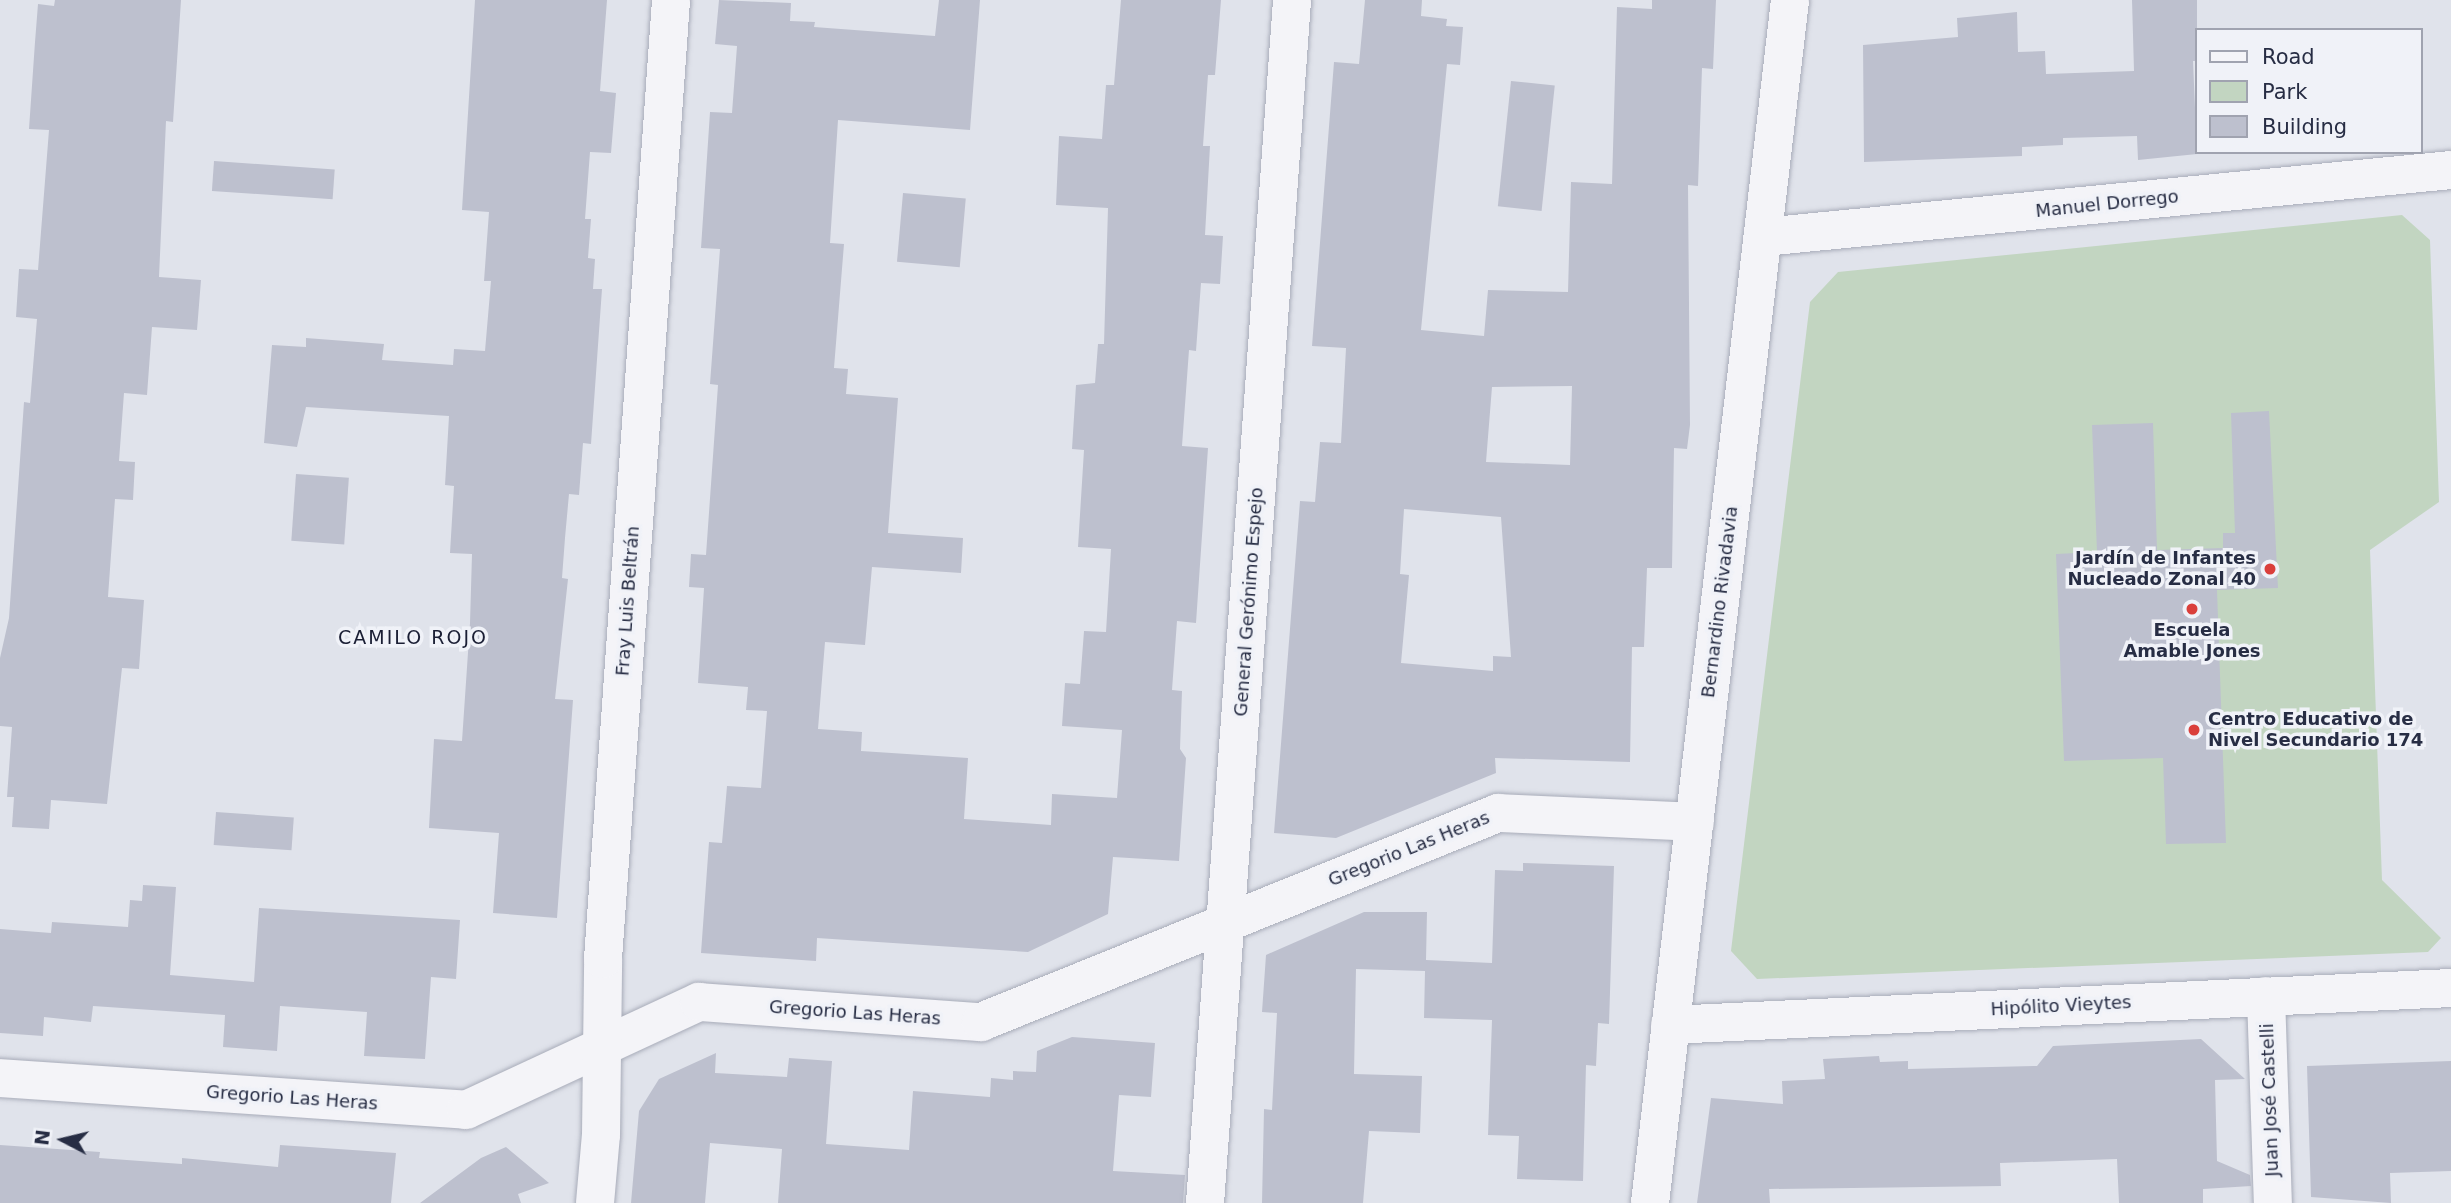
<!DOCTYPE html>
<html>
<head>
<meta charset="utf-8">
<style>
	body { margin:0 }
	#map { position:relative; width:2451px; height:1203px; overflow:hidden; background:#e0e3eb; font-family:"DejaVu Sans",sans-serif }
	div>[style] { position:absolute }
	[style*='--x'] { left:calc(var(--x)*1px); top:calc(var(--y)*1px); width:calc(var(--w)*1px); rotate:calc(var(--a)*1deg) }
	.green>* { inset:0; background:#c2d5c1 }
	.building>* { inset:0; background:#bdc0ce; transform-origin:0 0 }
	.roads { filter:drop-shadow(0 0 2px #a8acb9) drop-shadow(0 0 2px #a8acb9) }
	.minor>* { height:38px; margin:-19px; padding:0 19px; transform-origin:19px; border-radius:19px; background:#f4f4f8 }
	.dots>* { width:19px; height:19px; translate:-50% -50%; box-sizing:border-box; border:4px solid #f0f2f8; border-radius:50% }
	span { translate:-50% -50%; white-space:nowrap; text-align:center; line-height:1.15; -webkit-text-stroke:7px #f0f2f8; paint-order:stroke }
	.street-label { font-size:18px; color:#272d44 }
	.poi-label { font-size:18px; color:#272d44; font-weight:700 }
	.right { translate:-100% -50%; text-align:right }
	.left { translate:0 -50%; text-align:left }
	.neighbourhood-label { font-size:19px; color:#1a1e34; letter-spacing:2px }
	.legend { position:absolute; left:2195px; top:28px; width:228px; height:126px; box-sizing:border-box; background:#f0f2f8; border:2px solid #a0a3b0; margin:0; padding:9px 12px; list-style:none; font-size:21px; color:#272d44 }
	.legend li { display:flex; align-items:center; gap:14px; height:35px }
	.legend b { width:35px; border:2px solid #a0a3b0 }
	.north { position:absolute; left:28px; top:1105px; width:70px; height:70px; -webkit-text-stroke:5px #f0f2f8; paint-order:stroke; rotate:277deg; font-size:19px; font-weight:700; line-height:28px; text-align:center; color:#272d44 }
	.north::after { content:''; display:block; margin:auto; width:24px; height:32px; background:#272d44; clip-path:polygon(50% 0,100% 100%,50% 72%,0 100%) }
</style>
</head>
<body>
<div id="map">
	<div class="green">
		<i style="clip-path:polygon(2402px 215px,2430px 240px,2439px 502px,2370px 550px,2382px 880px,2441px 938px,2428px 952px,1757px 979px,1731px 951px,1810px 302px,1838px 272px)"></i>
	</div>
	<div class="building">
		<i style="clip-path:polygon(55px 0,181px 0,173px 122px,166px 121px,159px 277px,201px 280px,197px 330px,152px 327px,147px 395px,124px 393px,119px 461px,135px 462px,133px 500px,115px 499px,108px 597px,144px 600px,139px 669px,122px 668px,107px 804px,51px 800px,49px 829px,12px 827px,14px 797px,7px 797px,12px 727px,0 726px,0 658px,9px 618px,24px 402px,30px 403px,37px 319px,16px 317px,19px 269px,38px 270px,49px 130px,29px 129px,35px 42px,38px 4px,54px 6px)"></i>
		<i style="clip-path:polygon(475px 0,607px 0,600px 91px,616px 93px,611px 153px,590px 152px,585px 219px,591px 219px,588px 258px,595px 259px,593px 289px,602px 289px,591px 444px,583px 443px,579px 495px,569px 494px,565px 538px,562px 578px,568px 579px,555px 699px,573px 700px,557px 918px,493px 913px,499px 833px,429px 828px,434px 739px,462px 741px,470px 623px,472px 554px,450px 553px,454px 486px,445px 485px,449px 416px,306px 407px,297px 447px,264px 443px,272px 345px,306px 347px,306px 338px,384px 344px,382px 360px,453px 365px,454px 349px,485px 351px,491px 281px,484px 281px,489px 212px,462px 210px)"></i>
		<i style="clip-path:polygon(719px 0,791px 3px,790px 21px,815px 22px,814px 27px,935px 36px,939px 0,980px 0,970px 130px,838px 120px,830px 243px,844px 244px,834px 368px,848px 369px,846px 394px,898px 398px,888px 533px,963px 538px,961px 573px,872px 567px,865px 645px,825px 642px,818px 729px,862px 732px,861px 751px,968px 758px,964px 819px,1051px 825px,1052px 794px,1117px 798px,1122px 730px,1062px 726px,1065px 683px,1080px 684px,1084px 631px,1106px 632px,1111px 549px,1078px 547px,1084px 450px,1072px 449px,1076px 385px,1095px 383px,1098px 344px,1104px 344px,1108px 208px,1056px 205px,1059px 136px,1102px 139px,1106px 85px,1114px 85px,1121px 0,1221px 0,1215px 75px,1208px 75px,1203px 146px,1210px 146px,1205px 235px,1223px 236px,1220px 284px,1201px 283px,1196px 351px,1189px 350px,1182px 446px,1208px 448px,1196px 623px,1177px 621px,1172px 690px,1182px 691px,1180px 749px,1186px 758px,1179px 861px,1113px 857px,1108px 914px,1028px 952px,817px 938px,816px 961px,701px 953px,709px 842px,722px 843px,727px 786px,761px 788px,767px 711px,746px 710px,748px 687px,698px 683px,704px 588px,689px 587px,691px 554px,706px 555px,718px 385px,710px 384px,720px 249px,701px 248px,710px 112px,732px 113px,737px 46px,715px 44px)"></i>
		<i style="clip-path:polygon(evenodd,1365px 0,1422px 0,1421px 16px,1447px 19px,1446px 26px,1463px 27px,1460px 65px,1447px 64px,1421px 330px,1484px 336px,1488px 290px,1568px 292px,1571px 182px,1612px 184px,1617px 7px,1652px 9px,1652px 0,1716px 0,1713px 69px,1702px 68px,1698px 186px,1688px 185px,1690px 425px,1687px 449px,1674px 448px,1672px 568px,1647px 568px,1644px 647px,1632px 647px,1630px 762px,1495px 758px,1496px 773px,1336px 838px,1274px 833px,1300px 501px,1315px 502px,1320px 442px,1341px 443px,1346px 348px,1312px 346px,1334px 62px,1359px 64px,1365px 0,1572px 386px,1570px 465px,1486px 462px,1492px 387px,1572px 386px,1365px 0,1404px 509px,1501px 517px,1511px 657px,1493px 656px,1493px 671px,1401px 663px,1409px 575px,1400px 574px,1404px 509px)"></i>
		<i style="clip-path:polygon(2132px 0,2197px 0,2197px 61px,2193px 61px,2197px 154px,2138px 160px,2137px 136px,2063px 138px,2063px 145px,2022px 147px,2022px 156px,1864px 162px,1863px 45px,1958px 37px,1957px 18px,2017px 12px,2018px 52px,2045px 51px,2046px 74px,2134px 71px)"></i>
		<i style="left:1511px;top:81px;width:44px;height:126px;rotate:6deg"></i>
		<i style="left:214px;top:161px;width:121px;height:30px;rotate:4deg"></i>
		<i style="left:903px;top:193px;width:63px;height:69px;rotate:5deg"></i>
		<i style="clip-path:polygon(2269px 411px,2278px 588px,2217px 590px,2226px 843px,2166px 844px,2163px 758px,2064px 761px,2056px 554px,2097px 552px,2092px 425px,2153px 423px,2157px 550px,2223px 548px,2223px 533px,2235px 533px,2231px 413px)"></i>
		<i style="left:296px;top:474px;width:53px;height:67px;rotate:4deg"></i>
		<i style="left:216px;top:812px;width:78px;height:33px;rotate:4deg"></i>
		<i style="clip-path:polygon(1523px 863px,1614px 866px,1609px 1024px,1598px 1023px,1596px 1066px,1586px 1065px,1583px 1181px,1517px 1179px,1519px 1136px,1488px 1135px,1492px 1020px,1424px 1018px,1425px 971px,1356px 969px,1354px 1074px,1422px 1076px,1420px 1133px,1369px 1131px,1363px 1203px,1262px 1203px,1264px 1109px,1272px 1110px,1277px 1013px,1262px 1012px,1266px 955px,1364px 912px,1427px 912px,1426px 960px,1492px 963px,1495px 870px,1523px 871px)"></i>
		<i style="clip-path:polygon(143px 885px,176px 887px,170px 975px,254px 982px,259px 908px,460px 920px,456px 979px,431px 977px,425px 1059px,364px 1056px,367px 1012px,280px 1006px,277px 1051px,223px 1047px,225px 1015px,93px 1006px,91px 1022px,44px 1017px,43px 1036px,0 1033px,0 929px,51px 933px,52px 922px,128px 927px,130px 900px,142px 901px)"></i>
		<i style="clip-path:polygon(1072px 1037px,1155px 1043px,1151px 1097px,1119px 1095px,1113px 1171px,1185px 1175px,1183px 1203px,778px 1203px,782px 1149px,710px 1143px,705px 1203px,631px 1203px,639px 1111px,659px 1079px,716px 1053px,715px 1073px,787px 1077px,789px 1058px,832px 1061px,826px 1144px,909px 1150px,913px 1091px,990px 1097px,991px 1078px,1013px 1080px,1013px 1071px,1036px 1072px,1037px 1051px)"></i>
		<i style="clip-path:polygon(2201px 1039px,2245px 1079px,2215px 1080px,2217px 1161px,2250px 1175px,2251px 1186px,2203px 1189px,2203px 1203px,2119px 1203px,2117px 1159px,2000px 1163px,2001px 1186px,1769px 1189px,1770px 1203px,1697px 1203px,1711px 1098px,1783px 1104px,1782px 1081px,1825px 1079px,1823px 1059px,1879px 1056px,1880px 1062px,1908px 1061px,1908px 1069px,2037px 1066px,2053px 1046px)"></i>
		<i style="clip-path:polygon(2451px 1061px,2451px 1171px,2390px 1173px,2391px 1203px,2311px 1197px,2307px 1066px)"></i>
		<i style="clip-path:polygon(0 1145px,100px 1152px,99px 1158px,182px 1164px,182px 1158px,278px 1167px,280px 1145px,396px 1153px,391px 1203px,0 1203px)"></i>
		<i style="clip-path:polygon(506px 1147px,549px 1183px,518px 1194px,521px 1203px,420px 1203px,481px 1158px)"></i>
	</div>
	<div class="roads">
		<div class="minor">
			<i style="--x:1763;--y:237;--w:691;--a:-5.56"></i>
			<i style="--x:2266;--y:996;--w:207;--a:88.1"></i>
			<i style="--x:1670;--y:1025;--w:782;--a:-2.71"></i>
			<i style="--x:0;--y:1078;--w:467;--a:3.9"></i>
			<i style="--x:466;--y:1110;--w:257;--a:-24.9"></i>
			<i style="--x:699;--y:1002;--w:283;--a:4.1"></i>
			<i style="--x:981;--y:1022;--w:558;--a:-22.01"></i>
			<i style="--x:1498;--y:813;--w:197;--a:2.6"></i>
			<i style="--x:595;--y:1203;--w:68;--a:-85"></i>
			<i style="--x:601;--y:1135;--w:176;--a:-89.3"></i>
			<i style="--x:603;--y:959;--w:961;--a:-85.94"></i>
			<i style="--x:1205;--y:1203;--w:1206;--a:-85.86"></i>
			<i style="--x:1650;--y:1203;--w:1211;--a:-83.36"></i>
		</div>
	</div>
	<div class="dots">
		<i style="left:2270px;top:569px;background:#da3f3b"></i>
		<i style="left:2192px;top:609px;background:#da3f3b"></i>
		<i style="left:2194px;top:730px;background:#da3f3b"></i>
	</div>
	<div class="street-label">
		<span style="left:2107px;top:204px;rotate:-6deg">Manuel Dorrego</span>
		<span style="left:628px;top:601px;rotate:-86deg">Fray Luis Beltrán</span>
		<span style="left:1249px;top:602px;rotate:-86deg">General Gerónimo Espejo</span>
		<span style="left:1720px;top:602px;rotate:-83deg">Bernardino Rivadavia</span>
		<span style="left:1409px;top:849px;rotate:-22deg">Gregorio Las Heras</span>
		<span style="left:2061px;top:1006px;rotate:-3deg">Hipólito Vieytes</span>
		<span style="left:855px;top:1013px;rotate:4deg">Gregorio Las Heras</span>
		<span style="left:292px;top:1098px;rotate:4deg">Gregorio Las Heras</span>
		<span style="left:2270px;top:1100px;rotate:-92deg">Juan José Castelli</span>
	</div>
	<div class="poi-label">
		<span class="right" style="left:2256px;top:569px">Jardín de Infantes<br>Nucleado Zonal 40</span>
		<span style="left:2192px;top:641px">Escuela<br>Amable Jones</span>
		<span class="left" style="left:2208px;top:730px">Centro Educativo de<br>Nivel Secundario 174</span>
	</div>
	<div class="neighbourhood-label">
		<span style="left:413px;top:638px">CAMILO ROJO</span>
	</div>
	<ul class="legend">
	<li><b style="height:9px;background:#f4f4f8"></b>Road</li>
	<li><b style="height:19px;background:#c2d5c1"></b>Park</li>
	<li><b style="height:19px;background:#bdc0ce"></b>Building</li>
	</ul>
	<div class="north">N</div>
</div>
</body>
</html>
